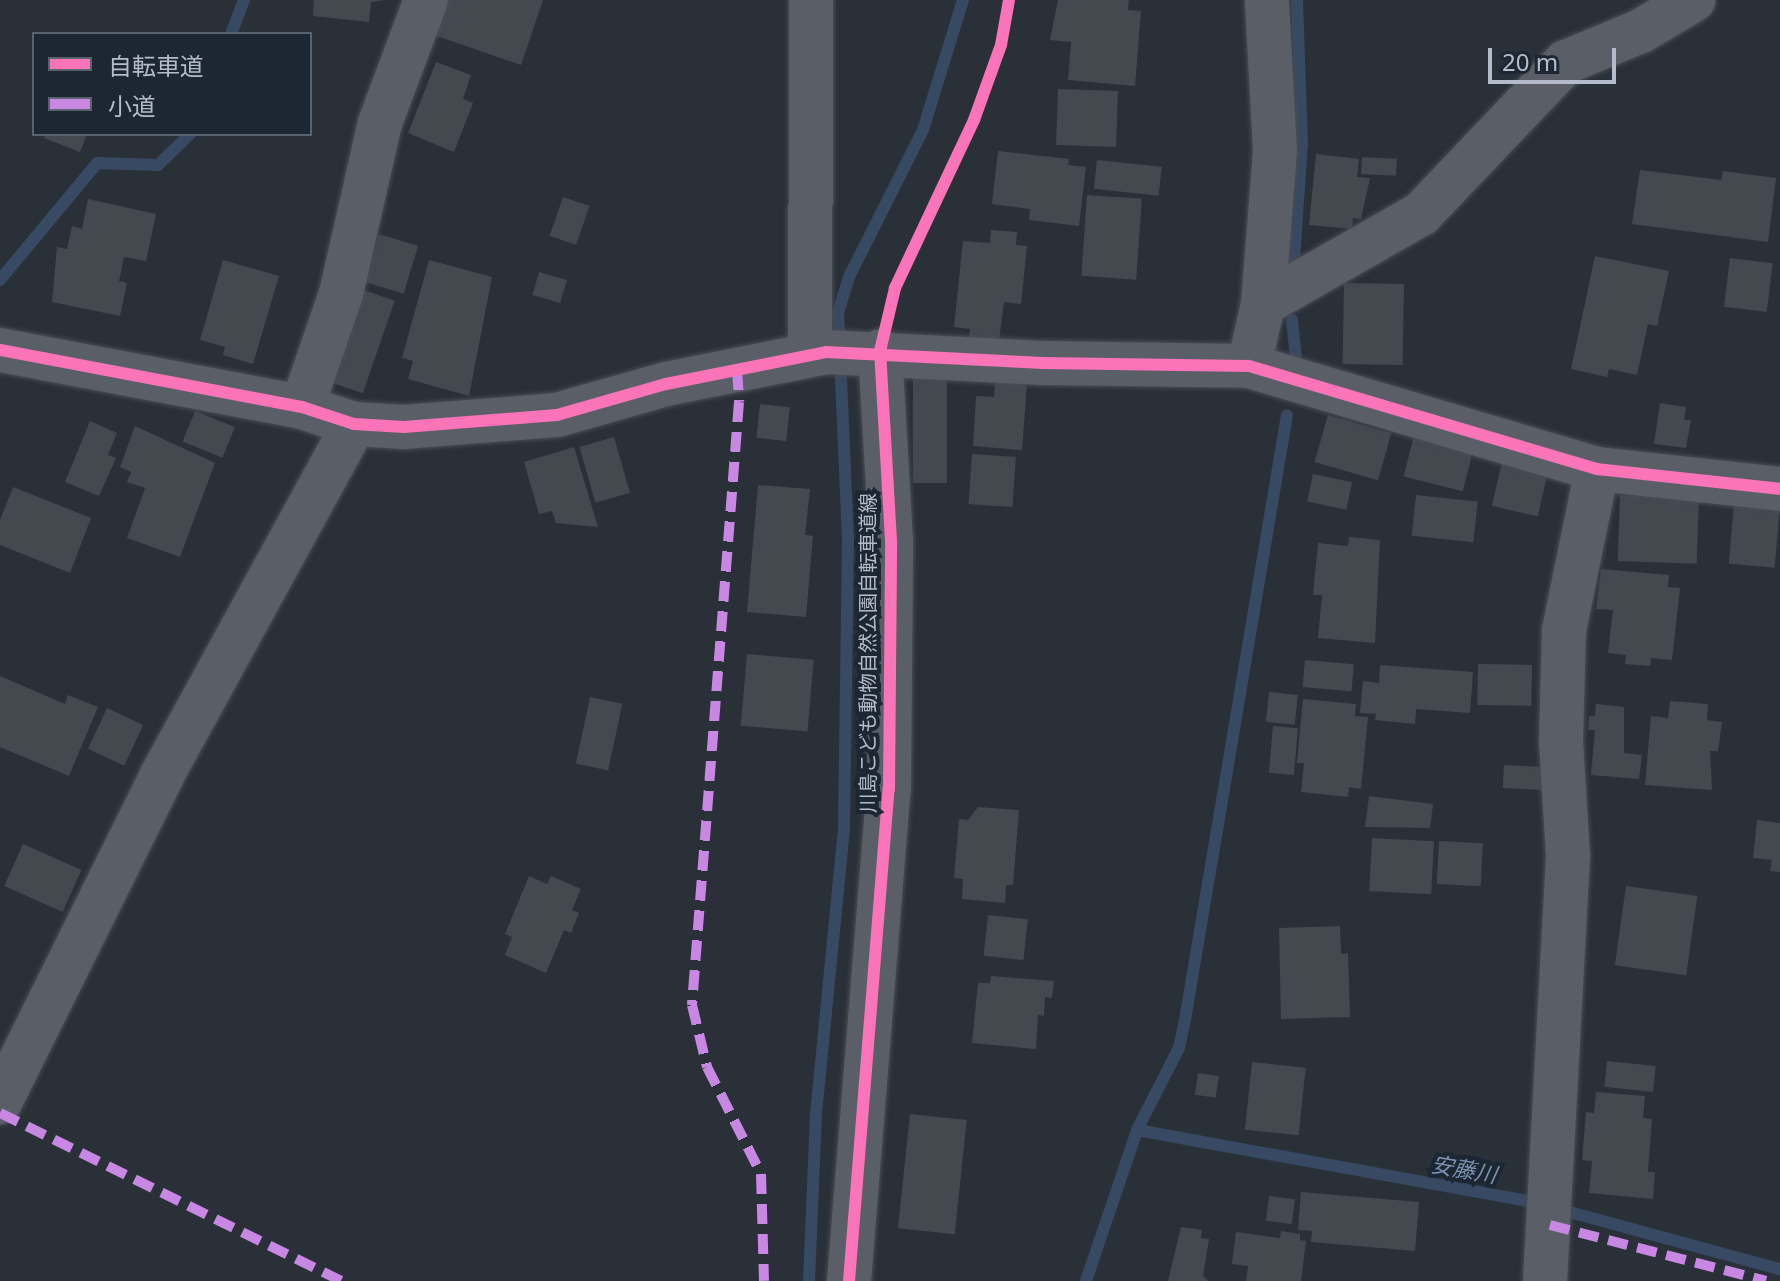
<!DOCTYPE html>
<html>
<head>
<meta charset="utf-8">
<style>
	body { margin:0 }
	#map { position:relative; width:1780px; height:1281px; overflow:hidden; background:#2a3038; font-family:"Noto Sans","Noto Sans JP",sans-serif }
	div>[style] { position:absolute }
	[style*='--x'] { left:calc(var(--x)*1px); top:calc(var(--y)*1px); width:calc(var(--w)*1px); rotate:calc(var(--a)*1deg) }
	.stream>* { height:12px; margin:-6px; padding:0 6px; transform-origin:6px; border-radius:6px; background:#384963 }
	.building>* { inset:0; background:#444950; transform-origin:0 0 }
	.roads { filter:drop-shadow(0 0 2px #484c53) drop-shadow(0 0 2px #484c53) }
	.minor>* { height:44px; margin:-22px; padding:0 22px; transform-origin:22px; border-radius:22px; background:#5a5e66 }
	.quiet>* { height:10px; margin-top:-5px; transform-origin:0; background:repeating-linear-gradient(90deg,#c787e3 0 20px,transparent 0 30px) }
	.cycleway>* { height:12px; margin:-6px; padding:0 6px; transform-origin:6px; border-radius:6px; background:#fb73b8 }
	span { translate:-50% -50%; white-space:nowrap; text-align:center; line-height:1.15; -webkit-text-stroke:8px #1d2633; paint-order:stroke }
	.street-label { font-size:20px; color:#b4bcc9 }
	.water-label { font-size:22px; color:#7c92b1; font-style:italic }
	.legend { position:absolute; left:32px; top:32px; width:280px; height:104px; box-sizing:border-box; background:#1d2633; border:2px solid #59626f; margin:0; padding:10px 14px; list-style:none; font-size:24px; color:#b4bcc9 }
	.legend li { display:flex; align-items:center; gap:16px; height:40px }
	.legend b { width:40px; border:2px solid #59626f }
	.scale { position:absolute; left:1488px; top:48px; width:128px; height:36px; box-sizing:border-box; border:4px solid #b4bcc9; border-top:0; padding-left:10px; font-size:24px; line-height:28px; white-space:nowrap; color:#b4bcc9; -webkit-text-stroke:6px #1d2633; paint-order:stroke }
</style>
</head>
<body>
<div id="map">
	<div class="stream">
		<i style="--x:231;--y:34;--w:36;--a:-69"></i>
		<i style="--x:1294;--y:260;--w:116;--a:-86.1"></i>
		<i style="--x:1302;--y:144;--w:144;--a:-92"></i>
		<i style="--x:0;--y:280;--w:152;--a:-50.3"></i>
		<i style="--x:97;--y:163;--w:61;--a:1.9"></i>
		<i style="--x:158;--y:165;--w:45;--a:-44.1"></i>
		<i style="--x:1292;--y:320;--w:36;--a:84"></i>
		<i style="--x:1137;--y:1130;--w:398;--a:10.3"></i>
		<i style="--x:1529;--y:1201;--w:260;--a:15.2"></i>
		<i style="--x:809;--y:1281;--w:167;--a:-87.6"></i>
		<i style="--x:816;--y:1114;--w:289;--a:-84.4"></i>
		<i style="--x:844;--y:826;--w:287;--a:-89.2"></i>
		<i style="--x:848;--y:539;--w:226;--a:-92.5"></i>
		<i style="--x:838;--y:313;--w:38;--a:-73"></i>
		<i style="--x:849;--y:277;--w:165;--a:-63.3"></i>
		<i style="--x:923;--y:130;--w:136;--a:-72.9"></i>
		<i style="--x:1086;--y:1281;--w:159;--a:-71.3"></i>
		<i style="--x:1137;--y:1130;--w:92;--a:-62.9"></i>
		<i style="--x:1179;--y:1048;--w:35;--a:-78"></i>
		<i style="--x:1186;--y:1014;--w:607;--a:-80.43"></i>
	</div>
	<div class="building">
		<i style="clip-path:polygon(314px 0,385px 0,371px 2px,369px 22px,313px 16px)"></i>
		<i style="clip-path:polygon(439px 0,543px 0,521px 65px,428px 33px)"></i>
		<i style="clip-path:polygon(1058px 0,1129px 0,1128px 10px,1141px 11px,1135px 86px,1068px 80px,1071px 42px,1050px 40px)"></i>
		<i style="clip-path:polygon(436px 62px,471px 75px,463px 99px,473px 103px,454px 152px,408px 133px)"></i>
		<i style="left:1058px;top:89px;width:60px;height:56px;rotate:2deg"></i>
		<i style="clip-path:polygon(45px 134px,87px 134px,80px 152px,44px 138px)"></i>
		<i style="clip-path:polygon(998px 151px,1069px 159px,1068px 165px,1086px 167px,1079px 226px,1029px 220px,1030px 209px,992px 204px)"></i>
		<i style="clip-path:polygon(1316px 154px,1359px 159px,1357px 177px,1370px 178px,1361px 219px,1353px 218px,1352px 229px,1309px 225px)"></i>
		<i style="left:1362px;top:157px;width:35px;height:17px;rotate:3deg"></i>
		<i style="left:1097px;top:160px;width:65px;height:29px;rotate:6deg"></i>
		<i style="clip-path:polygon(1640px 170px,1721px 180px,1723px 171px,1776px 178px,1768px 242px,1632px 224px)"></i>
		<i style="left:1087px;top:195px;width:55px;height:81px;rotate:4deg"></i>
		<i style="left:563px;top:197px;width:28px;height:41px;rotate:19deg"></i>
		<i style="clip-path:polygon(88px 199px,156px 214px,146px 261px,124px 257px,119px 281px,127px 283px,120px 316px,52px 302px,57px 247px,67px 249px,72px 226px,82px 229px)"></i>
		<i style="clip-path:polygon(991px 230px,1017px 232px,1016px 245px,1027px 246px,1021px 304px,1004px 302px,999px 340px,969px 337px,970px 329px,954px 327px,963px 241px,990px 243px)"></i>
		<i style="left:379px;top:234px;width:41px;height:50px;rotate:17deg"></i>
		<i style="clip-path:polygon(1595px 256px,1669px 271px,1657px 326px,1648px 324px,1637px 375px,1609px 369px,1607px 377px,1571px 369px)"></i>
		<i style="left:1730px;top:258px;width:43px;height:49px;rotate:7deg"></i>
		<i style="clip-path:polygon(223px 260px,279px 276px,253px 364px,223px 355px,225px 347px,200px 340px)"></i>
		<i style="clip-path:polygon(429px 260px,492px 277px,469px 396px,408px 379px,413px 361px,402px 358px)"></i>
		<i style="left:539px;top:272px;width:29px;height:24px;rotate:16deg"></i>
		<i style="left:1344px;top:283px;width:60px;height:81px;rotate:1deg"></i>
		<i style="left:355px;top:287px;width:42px;height:98px;rotate:19deg"></i>
		<i style="left:913px;top:371px;width:34px;height:112px"></i>
		<i style="clip-path:polygon(995px 382px,1027px 384px,1022px 450px,973px 446px,976px 396px,994px 397px)"></i>
		<i style="clip-path:polygon(1660px 403px,1686px 407px,1684px 420px,1691px 420px,1686px 448px,1654px 444px)"></i>
		<i style="left:760px;top:404px;width:30px;height:34px;rotate:6deg"></i>
		<i style="left:195px;top:411px;width:43px;height:33px;rotate:22deg"></i>
		<i style="left:1328px;top:415px;width:66px;height:49px;rotate:16deg"></i>
		<i style="clip-path:polygon(90px 421px,117px 433px,108px 455px,116px 458px,99px 496px,65px 482px)"></i>
		<i style="clip-path:polygon(135px 426px,215px 463px,180px 557px,127px 538px,145px 488px,127px 482px,131px 472px,120px 467px)"></i>
		<i style="left:1415px;top:431px;width:61px;height:47px;rotate:14deg"></i>
		<i style="left:614px;top:437px;width:58px;height:36px;rotate:74deg"></i>
		<i style="clip-path:polygon(574px 447px,598px 527px,556px 523px,552px 511px,539px 514px,524px 462px)"></i>
		<i style="left:972px;top:454px;width:44px;height:50px;rotate:4deg"></i>
		<i style="left:1502px;top:462px;width:47px;height:45px;rotate:13deg"></i>
		<i style="left:1313px;top:474px;width:40px;height:28px;rotate:12deg"></i>
		<i style="clip-path:polygon(758px 485px,810px 489px,805px 535px,813px 536px,806px 617px,747px 612px)"></i>
		<i style="clip-path:polygon(13px 487px,91px 518px,70px 573px,0 545px,0 520px)"></i>
		<i style="left:1416px;top:495px;width:62px;height:41px;rotate:6deg"></i>
		<i style="left:1620px;top:495px;width:79px;height:66px;rotate:2deg"></i>
		<i style="left:1734px;top:504px;width:46px;height:60px;rotate:5deg"></i>
		<i style="clip-path:polygon(1349px 537px,1380px 540px,1375px 643px,1318px 638px,1322px 595px,1313px 595px,1318px 543px,1348px 546px)"></i>
		<i style="clip-path:polygon(1601px 569px,1669px 575px,1668px 587px,1680px 588px,1672px 660px,1651px 658px,1650px 666px,1625px 664px,1626px 655px,1608px 653px,1613px 610px,1596px 609px)"></i>
		<i style="left:747px;top:654px;width:67px;height:72px;rotate:5deg"></i>
		<i style="left:1305px;top:660px;width:49px;height:27px;rotate:5deg"></i>
		<i style="left:1478px;top:664px;width:54px;height:41px;rotate:1deg"></i>
		<i style="clip-path:polygon(1380px 665px,1473px 672px,1470px 713px,1416px 709px,1415px 724px,1375px 720px,1376px 714px,1360px 713px,1363px 681px,1379px 683px)"></i>
		<i style="clip-path:polygon(0 676px,65px 704px,68px 695px,98px 707px,69px 776px,0 747px)"></i>
		<i style="left:1269px;top:692px;width:29px;height:30px;rotate:6deg"></i>
		<i style="left:590px;top:697px;width:33px;height:68px;rotate:12deg"></i>
		<i style="clip-path:polygon(1303px 699px,1356px 704px,1355px 716px,1368px 717px,1361px 789px,1349px 787px,1348px 797px,1301px 792px,1304px 763px,1297px 763px)"></i>
		<i style="clip-path:polygon(1670px 701px,1708px 704px,1707px 720px,1722px 722px,1718px 751px,1710px 751px,1712px 790px,1645px 785px,1651px 716px,1668px 718px)"></i>
		<i style="clip-path:polygon(1596px 704px,1624px 707px,1624px 753px,1642px 755px,1639px 779px,1591px 775px,1595px 730px,1588px 730px,1589px 716px,1595px 716px)"></i>
		<i style="left:107px;top:708px;width:40px;height:45px;rotate:25deg"></i>
		<i style="left:1273px;top:726px;width:25px;height:47px;rotate:5deg"></i>
		<i style="left:1504px;top:765px;width:43px;height:23px;rotate:3deg"></i>
		<i style="clip-path:polygon(1369px 796px,1433px 804px,1430px 828px,1365px 827px)"></i>
		<i style="clip-path:polygon(978px 807px,1019px 810px,1013px 885px,1006px 885px,1005px 903px,962px 899px,963px 879px,954px 878px,959px 819px,968px 820px)"></i>
		<i style="clip-path:polygon(1757px 820px,1780px 823px,1780px 872px,1770px 871px,1772px 860px,1753px 858px)"></i>
		<i style="left:1372px;top:838px;width:62px;height:53px;rotate:3deg"></i>
		<i style="left:1439px;top:841px;width:44px;height:43px;rotate:3deg"></i>
		<i style="left:23px;top:844px;width:64px;height:46px;rotate:24deg"></i>
		<i style="clip-path:polygon(529px 876px,547px 884px,551px 876px,581px 889px,572px 910px,579px 913px,571px 933px,564px 930px,546px 973px,505px 955px,512px 937px,505px 934px)"></i>
		<i style="left:1626px;top:886px;width:72px;height:80px;rotate:8deg"></i>
		<i style="left:988px;top:915px;width:40px;height:41px;rotate:6deg"></i>
		<i style="clip-path:polygon(1340px 926px,1341px 954px,1348px 953px,1350px 1017px,1281px 1019px,1279px 928px)"></i>
		<i style="clip-path:polygon(991px 976px,1054px 981px,1052px 998px,1045px 997px,1044px 1016px,1038px 1015px,1036px 1049px,972px 1043px,978px 983px,990px 983px)"></i>
		<i style="left:1607px;top:1061px;width:49px;height:26px;rotate:6deg"></i>
		<i style="left:1252px;top:1062px;width:54px;height:68px;rotate:6deg"></i>
		<i style="left:1198px;top:1073px;width:21px;height:22px;rotate:8deg"></i>
		<i style="clip-path:polygon(1596px 1092px,1645px 1096px,1643px 1118px,1652px 1119px,1648px 1172px,1655px 1172px,1653px 1199px,1589px 1193px,1592px 1161px,1582px 1160px,1586px 1112px,1594px 1113px)"></i>
		<i style="left:910px;top:1114px;width:57px;height:115px;rotate:6deg"></i>
		<i style="clip-path:polygon(1301px 1192px,1419px 1202px,1415px 1251px,1311px 1242px,1312px 1231px,1298px 1230px)"></i>
		<i style="left:1269px;top:1196px;width:26px;height:25px;rotate:7deg"></i>
		<i style="clip-path:polygon(1181px 1227px,1202px 1230px,1201px 1238px,1209px 1239px,1203px 1276px,1208px 1281px,1168px 1281px)"></i>
		<i style="clip-path:polygon(1281px 1231px,1300px 1234px,1300px 1240px,1306px 1241px,1301px 1281px,1246px 1281px,1248px 1266px,1232px 1264px,1236px 1232px,1280px 1238px)"></i>
	</div>
	<div class="roads">
		<div class="minor">
			<i style="--x:1263;--y:304;--w:182;--a:-29.7"></i>
			<i style="--x:1421;--y:214;--w:210;--a:-46.4"></i>
			<i style="--x:1566;--y:62;--w:81;--a:-22.5"></i>
			<i style="--x:1641;--y:31;--w:61;--a:-30.8"></i>
			<i style="--x:0;--y:350;--w:307;--a:10.7"></i>
			<i style="--x:302;--y:407;--w:55;--a:18.1"></i>
			<i style="--x:354;--y:424;--w:50;--a:3.4"></i>
			<i style="--x:404;--y:427;--w:153;--a:-4.5"></i>
			<i style="--x:557;--y:415;--w:113;--a:-15.9"></i>
			<i style="--x:666;--y:384;--w:163;--a:-11.3"></i>
			<i style="--x:826;--y:352;--w:217;--a:2.9"></i>
			<i style="--x:1043;--y:363;--w:206;--a:0.8"></i>
			<i style="--x:1249;--y:366;--w:363;--a:16.5"></i>
			<i style="--x:1597;--y:469;--w:184;--a:6.2"></i>
			<i style="--x:810;--y:353;--w:353;--a:-89.8"></i>
			<i style="--x:1249;--y:366;--w:64;--a:-77.3"></i>
			<i style="--x:1263;--y:304;--w:154;--a:-85.5"></i>
			<i style="--x:1275;--y:150;--w:150;--a:-93.1"></i>
			<i style="--x:302;--y:407;--w:120;--a:-71"></i>
			<i style="--x:341;--y:294;--w:175;--a:-77.2"></i>
			<i style="--x:380;--y:123;--w:131;--a:-69.5"></i>
			<i style="--x:0;--y:1102;--w:363;--a:-63.6"></i>
			<i style="--x:161;--y:777;--w:402;--a:-61.3"></i>
			<i style="--x:849;--y:1281;--w:494;--a:-85.4"></i>
			<i style="--x:889;--y:789;--w:248;--a:-89.5"></i>
			<i style="--x:891;--y:541;--w:190;--a:-93.3"></i>
			<i style="--x:1545;--y:1281;--w:426;--a:-86.9"></i>
			<i style="--x:1568;--y:856;--w:113;--a:-93.5"></i>
			<i style="--x:1561;--y:743;--w:113;--a:-88.5"></i>
			<i style="--x:1564;--y:630;--w:164;--a:-78.4"></i>
		</div>
	</div>
	<div class="quiet">
		<i style="--x:737;--y:370;--w:32;--a:86"></i>
		<i style="--x:739;--y:402;--w:605;--a:94.46"></i>
		<i style="--x:692;--y:1005;--w:64;--a:76.4"></i>
		<i style="--x:707;--y:1067;--w:120;--a:63.2"></i>
		<i style="--x:761;--y:1174;--w:107;--a:88.4"></i>
		<i style="--x:0;--y:1113;--w:381;--a:26.2"></i>
		<i style="--x:1550;--y:1225;--w:223;--a:14.5"></i>
	</div>
	<div class="cycleway">
		<i style="--x:0;--y:350;--w:307;--a:10.7"></i>
		<i style="--x:302;--y:407;--w:55;--a:18.1"></i>
		<i style="--x:354;--y:424;--w:50;--a:3.4"></i>
		<i style="--x:404;--y:427;--w:153;--a:-4.5"></i>
		<i style="--x:557;--y:415;--w:113;--a:-15.9"></i>
		<i style="--x:666;--y:384;--w:163;--a:-11.3"></i>
		<i style="--x:826;--y:352;--w:217;--a:2.9"></i>
		<i style="--x:1043;--y:363;--w:206;--a:0.8"></i>
		<i style="--x:1249;--y:366;--w:363;--a:16.5"></i>
		<i style="--x:1597;--y:469;--w:184;--a:6.2"></i>
		<i style="--x:849;--y:1281;--w:494;--a:-85.4"></i>
		<i style="--x:889;--y:789;--w:248;--a:-89.5"></i>
		<i style="--x:891;--y:541;--w:190;--a:-93.3"></i>
		<i style="--x:880;--y:351;--w:65;--a:-76.6"></i>
		<i style="--x:895;--y:288;--w:186;--a:-64.8"></i>
		<i style="--x:974;--y:120;--w:80;--a:-70.2"></i>
		<i style="--x:1001;--y:45;--w:46;--a:-79.9"></i>
	</div>
	<div class="street-label">
		<span style="left:867px;top:653px;rotate:-90deg">川島こども動物自然公園自転車道線</span>
	</div>
	<div class="water-label">
		<span style="left:1464px;top:1169px;rotate:10deg">安藤川</span>
	</div>
	<ul class="legend">
	<li><b style="height:10px;background:#fb73b8"></b>自転車道</li>
	<li><b style="height:10px;background:#c787e3"></b>小道</li>
	</ul>
	<div class="scale">20 m</div>
</div>
</body>
</html>
